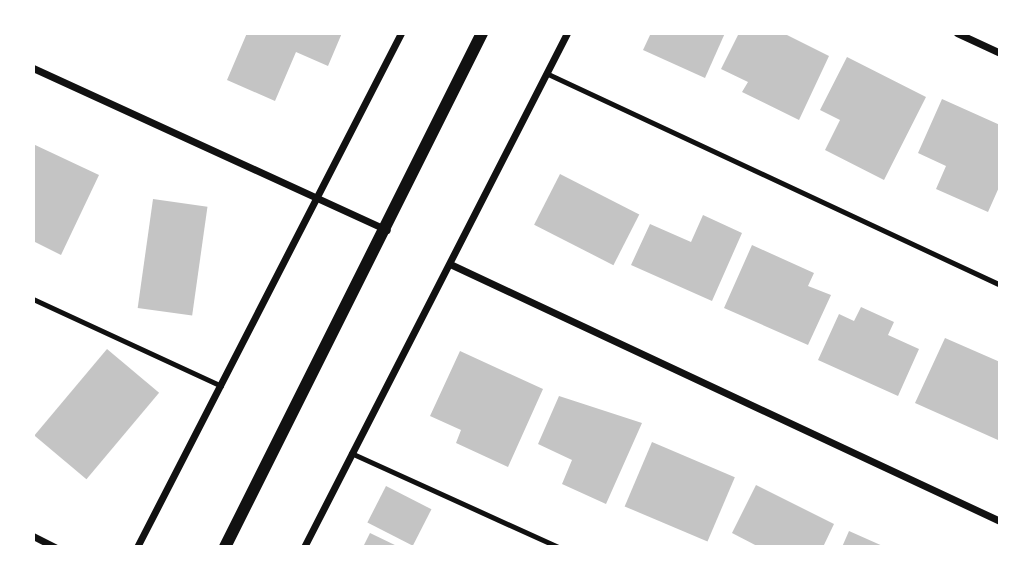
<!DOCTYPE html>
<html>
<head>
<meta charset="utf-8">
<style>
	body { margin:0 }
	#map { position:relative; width:1033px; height:580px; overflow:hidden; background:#fff; font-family:"Work Sans",sans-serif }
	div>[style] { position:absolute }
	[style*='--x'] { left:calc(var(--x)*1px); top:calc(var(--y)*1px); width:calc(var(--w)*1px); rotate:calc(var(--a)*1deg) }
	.building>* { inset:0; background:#c4c4c4; transform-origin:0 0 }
	.service>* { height:5px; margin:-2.5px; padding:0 2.5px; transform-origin:2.5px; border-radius:2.5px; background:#111 }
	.minor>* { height:7px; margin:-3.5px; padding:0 3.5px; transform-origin:3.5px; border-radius:3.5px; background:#111 }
	.tertiary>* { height:12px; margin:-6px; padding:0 6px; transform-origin:6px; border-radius:6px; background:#111 }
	span { translate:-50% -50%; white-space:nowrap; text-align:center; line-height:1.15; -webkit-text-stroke:6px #fff; paint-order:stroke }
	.frame { position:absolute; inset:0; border:35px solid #fff; pointer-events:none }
</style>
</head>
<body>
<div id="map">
	<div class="building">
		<i style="clip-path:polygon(247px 33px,342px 33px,328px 66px,296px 52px,275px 101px,227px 80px)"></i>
		<i style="clip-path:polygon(651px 33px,725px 33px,705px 78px,643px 50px)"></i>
		<i style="clip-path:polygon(739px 33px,783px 33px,829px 56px,799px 120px,742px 92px,748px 82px,721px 69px)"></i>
		<i style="clip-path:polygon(847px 57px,926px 97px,884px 180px,825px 150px,840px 120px,820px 110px)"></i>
		<i style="clip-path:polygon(942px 99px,1000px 125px,1000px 185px,988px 212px,936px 189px,946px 166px,918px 153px)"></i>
		<i style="clip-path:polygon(33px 144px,99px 175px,61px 255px,33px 241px)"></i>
		<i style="left:560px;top:174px;width:89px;height:57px;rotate:27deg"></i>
		<i style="left:153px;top:199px;width:55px;height:110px;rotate:8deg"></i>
		<i style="clip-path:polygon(703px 215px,742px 233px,712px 301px,631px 265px,650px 224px,691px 242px)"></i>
		<i style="clip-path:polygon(752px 245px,814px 273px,808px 286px,831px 295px,808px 345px,724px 308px)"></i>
		<i style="clip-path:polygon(861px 307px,894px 322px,888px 335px,919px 349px,898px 396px,818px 360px,839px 314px,854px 321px)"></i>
		<i style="clip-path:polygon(945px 338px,1000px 362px,998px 440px,915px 403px)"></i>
		<i style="left:107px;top:349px;width:68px;height:113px;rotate:40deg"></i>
		<i style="clip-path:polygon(460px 351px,543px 389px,508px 467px,456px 443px,461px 430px,430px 416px)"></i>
		<i style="clip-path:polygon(559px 396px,642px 423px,606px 504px,562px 484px,572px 460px,538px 444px)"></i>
		<i style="left:652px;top:442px;width:90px;height:70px;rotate:23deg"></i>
		<i style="clip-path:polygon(756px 485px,834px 524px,823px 547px,759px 547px,732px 533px)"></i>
		<i style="left:386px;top:486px;width:51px;height:41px;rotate:27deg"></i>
		<i style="clip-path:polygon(849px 531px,885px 547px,842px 547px)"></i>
		<i style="clip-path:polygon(370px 533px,399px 547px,363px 547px)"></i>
	</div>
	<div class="service">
		<i style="--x:548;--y:74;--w:499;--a:25"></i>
		<i style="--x:33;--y:299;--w:207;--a:24.8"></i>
		<i style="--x:351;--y:453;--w:227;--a:24.4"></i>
	</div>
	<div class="minor">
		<i style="--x:957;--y:33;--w:47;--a:24.9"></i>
		<i style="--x:33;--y:68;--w:389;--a:24.6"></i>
		<i style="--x:450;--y:264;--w:607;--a:25.05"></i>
		<i style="--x:33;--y:536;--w:25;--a:27"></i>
		<i style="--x:137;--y:547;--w:578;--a:-62.81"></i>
		<i style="--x:304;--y:547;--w:577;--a:-62.9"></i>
	</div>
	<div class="tertiary">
		<i style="--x:225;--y:547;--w:575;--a:-63.43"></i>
	</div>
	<div class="frame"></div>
</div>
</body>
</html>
